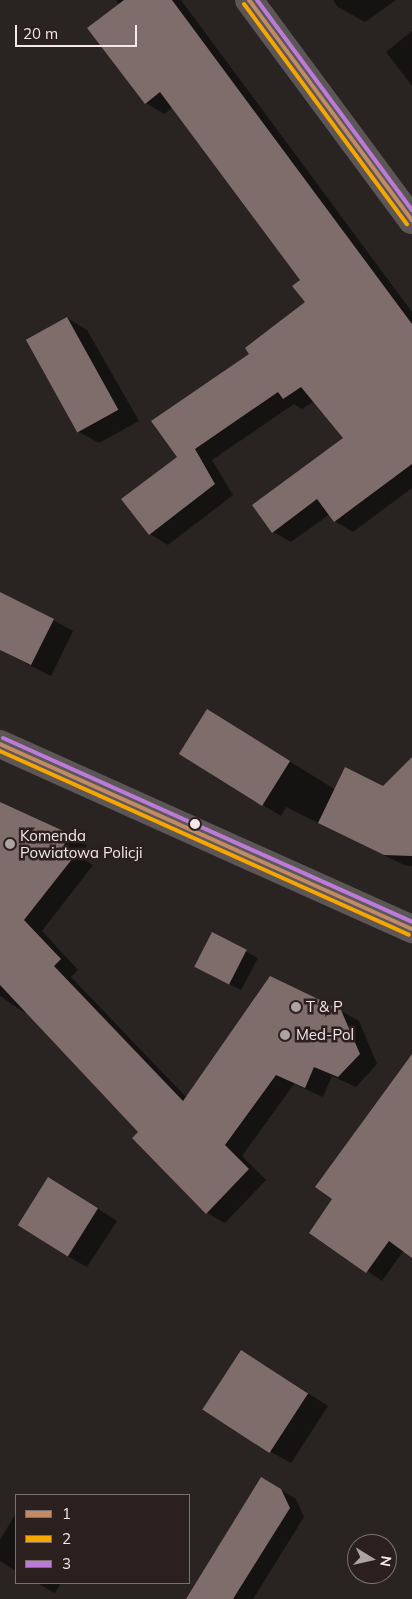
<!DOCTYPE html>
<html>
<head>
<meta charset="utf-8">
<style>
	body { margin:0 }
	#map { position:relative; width:412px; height:1599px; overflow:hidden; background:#292322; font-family:Mulish,sans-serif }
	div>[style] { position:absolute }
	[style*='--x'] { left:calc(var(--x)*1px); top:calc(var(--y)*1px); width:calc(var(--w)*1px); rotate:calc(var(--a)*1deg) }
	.shadow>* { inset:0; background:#0007 }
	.building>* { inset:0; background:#7f6d6b; transform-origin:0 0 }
	.minor>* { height:28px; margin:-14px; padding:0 14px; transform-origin:14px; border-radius:14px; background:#5c5756 }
	.bus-1>* { height:4px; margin:-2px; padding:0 2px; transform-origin:2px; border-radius:2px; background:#c18c65 }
	.bus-2>* { height:4px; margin:-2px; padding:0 2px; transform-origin:2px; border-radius:2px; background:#f7a600 }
	.bus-3>* { height:4px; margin:-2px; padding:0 2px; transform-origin:2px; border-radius:2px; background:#bd7bd9 }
	.dots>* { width:14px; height:14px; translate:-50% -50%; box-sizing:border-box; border:2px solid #2c201f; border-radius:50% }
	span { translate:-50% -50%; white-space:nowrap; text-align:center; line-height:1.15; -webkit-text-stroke:5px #2c201f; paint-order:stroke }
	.poi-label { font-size:15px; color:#f2e9e8 }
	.left { translate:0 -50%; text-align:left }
	.legend { position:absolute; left:15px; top:1494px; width:175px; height:90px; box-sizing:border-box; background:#2c201f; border:1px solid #7b706f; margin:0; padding:6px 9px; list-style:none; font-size:15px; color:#f2e9e8 }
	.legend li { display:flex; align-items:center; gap:10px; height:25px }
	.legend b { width:25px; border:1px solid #7b706f }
	.north { position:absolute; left:347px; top:1534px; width:50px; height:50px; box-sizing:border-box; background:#2c201f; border:1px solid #7b706f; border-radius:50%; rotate:99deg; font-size:14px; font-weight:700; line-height:20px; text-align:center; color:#f2e9e8 }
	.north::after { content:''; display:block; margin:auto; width:18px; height:22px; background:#aca4a3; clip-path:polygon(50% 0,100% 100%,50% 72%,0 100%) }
	.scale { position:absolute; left:15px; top:25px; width:122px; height:22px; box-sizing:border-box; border:2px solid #f2e9e8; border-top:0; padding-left:6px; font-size:15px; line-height:18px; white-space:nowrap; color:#f2e9e8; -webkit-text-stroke:4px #2c201f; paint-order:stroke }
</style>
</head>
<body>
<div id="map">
	<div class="shadow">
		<i style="clip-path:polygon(116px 0,181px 0,412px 312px,412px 488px,353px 532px,335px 521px,330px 514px,291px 542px,273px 532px,345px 439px,314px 401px,302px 409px,294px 404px,212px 460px,233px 495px,168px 545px,150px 534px,123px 499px,179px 457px,251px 354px,307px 303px,301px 280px,173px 107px,164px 114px,146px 103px,120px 5px)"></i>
		<i style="clip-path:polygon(333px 0,396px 0,365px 22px,338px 7px)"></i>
		<i style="clip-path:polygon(412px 31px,412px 86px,386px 52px)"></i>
		<i style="clip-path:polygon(67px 318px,87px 330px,139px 421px,99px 443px,79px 432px)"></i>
		<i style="clip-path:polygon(0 608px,53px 620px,73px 631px,51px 676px,0 650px)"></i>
		<i style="clip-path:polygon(226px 722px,336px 790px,384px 787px,412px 765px,412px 866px,404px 865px,286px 807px,281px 816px,180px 754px)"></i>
		<i style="clip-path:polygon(0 803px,87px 845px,80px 858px,93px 865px,42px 931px,78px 970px,71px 977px,187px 1098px,341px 1011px,359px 1021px,377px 1064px,356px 1087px,332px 1076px,323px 1097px,294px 1084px,242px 1156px,266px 1180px,225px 1223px,207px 1213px,139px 1132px,26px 1011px,25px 1013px,0 996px)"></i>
		<i style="clip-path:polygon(213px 934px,258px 958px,241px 990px,208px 973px)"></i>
		<i style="clip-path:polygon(412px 1057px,412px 1255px,404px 1250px,382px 1281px,311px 1232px,334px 1199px)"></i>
		<i style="clip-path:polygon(69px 1190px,117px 1221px,87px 1267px,67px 1256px)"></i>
		<i style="clip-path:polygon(261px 1363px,328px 1406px,291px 1463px,271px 1452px)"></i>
		<i style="clip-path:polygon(276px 1487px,296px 1499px,304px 1517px,253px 1599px,187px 1599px)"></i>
		<i style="clip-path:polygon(16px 1513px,16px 1571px,0 1561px,0 1540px)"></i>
		<i style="clip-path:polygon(37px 1583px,61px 1583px,55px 1593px)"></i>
	</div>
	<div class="building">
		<i style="clip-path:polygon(124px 0,172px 0,412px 324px,412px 464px,334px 522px,317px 499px,272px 533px,252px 505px,343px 438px,301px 387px,283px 399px,278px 392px,195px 449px,215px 484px,149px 535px,121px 499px,177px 457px,151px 421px,249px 354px,245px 348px,305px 302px,292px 286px,300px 280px,160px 92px,145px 104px,87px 28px)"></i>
		<i style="left:67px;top:317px;width:106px;height:47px;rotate:61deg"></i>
		<i style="clip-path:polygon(0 592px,54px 619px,31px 665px,0 650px)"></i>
		<i style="left:207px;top:709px;width:98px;height:53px;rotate:32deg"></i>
		<i style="clip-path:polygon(412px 757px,412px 856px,384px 855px,318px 823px,345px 767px,383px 786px)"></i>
		<i style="clip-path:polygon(0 802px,70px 834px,63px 847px,76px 854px,24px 920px,61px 959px,54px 966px,183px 1101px,270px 976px,341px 1010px,360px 1054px,338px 1077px,314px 1067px,305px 1088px,276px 1075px,225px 1145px,249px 1169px,206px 1214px,132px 1138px,138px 1132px,0 985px)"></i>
		<i style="left:212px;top:932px;width:39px;height:39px;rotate:27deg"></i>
		<i style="clip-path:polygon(412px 1054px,412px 1258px,389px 1241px,366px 1273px,309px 1233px,332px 1199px,315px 1187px)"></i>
		<i style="left:48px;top:1177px;width:59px;height:57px;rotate:32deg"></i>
		<i style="left:241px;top:1350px;width:80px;height:71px;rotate:33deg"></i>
		<i style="clip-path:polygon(261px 1477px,281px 1489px,290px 1508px,233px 1599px,186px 1599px)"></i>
	</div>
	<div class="minor">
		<i style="--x:249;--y:0;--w:274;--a:53.5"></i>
		<i style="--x:0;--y:744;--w:452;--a:24.2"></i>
	</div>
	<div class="bus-1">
		<i style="--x:249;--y:0;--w:274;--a:53.5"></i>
		<i style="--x:0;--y:744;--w:452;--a:24.2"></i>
	</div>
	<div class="bus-2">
		<i style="--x:244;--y:4;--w:274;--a:53.5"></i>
		<i style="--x:0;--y:751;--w:448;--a:24.2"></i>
	</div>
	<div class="bus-3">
		<i style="--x:257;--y:0;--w:261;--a:53.6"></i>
		<i style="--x:3;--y:738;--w:448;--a:24.2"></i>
	</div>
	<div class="dots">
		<i style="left:195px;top:824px;background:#f2e9e8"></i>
		<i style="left:10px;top:844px;background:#aca4a3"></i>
		<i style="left:296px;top:1007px;background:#aca4a3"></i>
		<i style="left:285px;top:1035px;background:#aca4a3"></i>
	</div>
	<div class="poi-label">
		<span class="left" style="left:20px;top:844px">Komenda<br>Powiatowa Policji</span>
		<span class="left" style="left:306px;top:1007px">T &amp; P</span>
		<span class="left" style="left:296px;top:1035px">Med-Pol</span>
	</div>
	<ul class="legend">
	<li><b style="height:6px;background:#c18c65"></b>1</li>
	<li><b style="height:6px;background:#f7a600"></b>2</li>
	<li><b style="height:6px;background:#bd7bd9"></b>3</li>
	</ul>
	<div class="north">N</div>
	<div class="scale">20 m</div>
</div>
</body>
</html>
